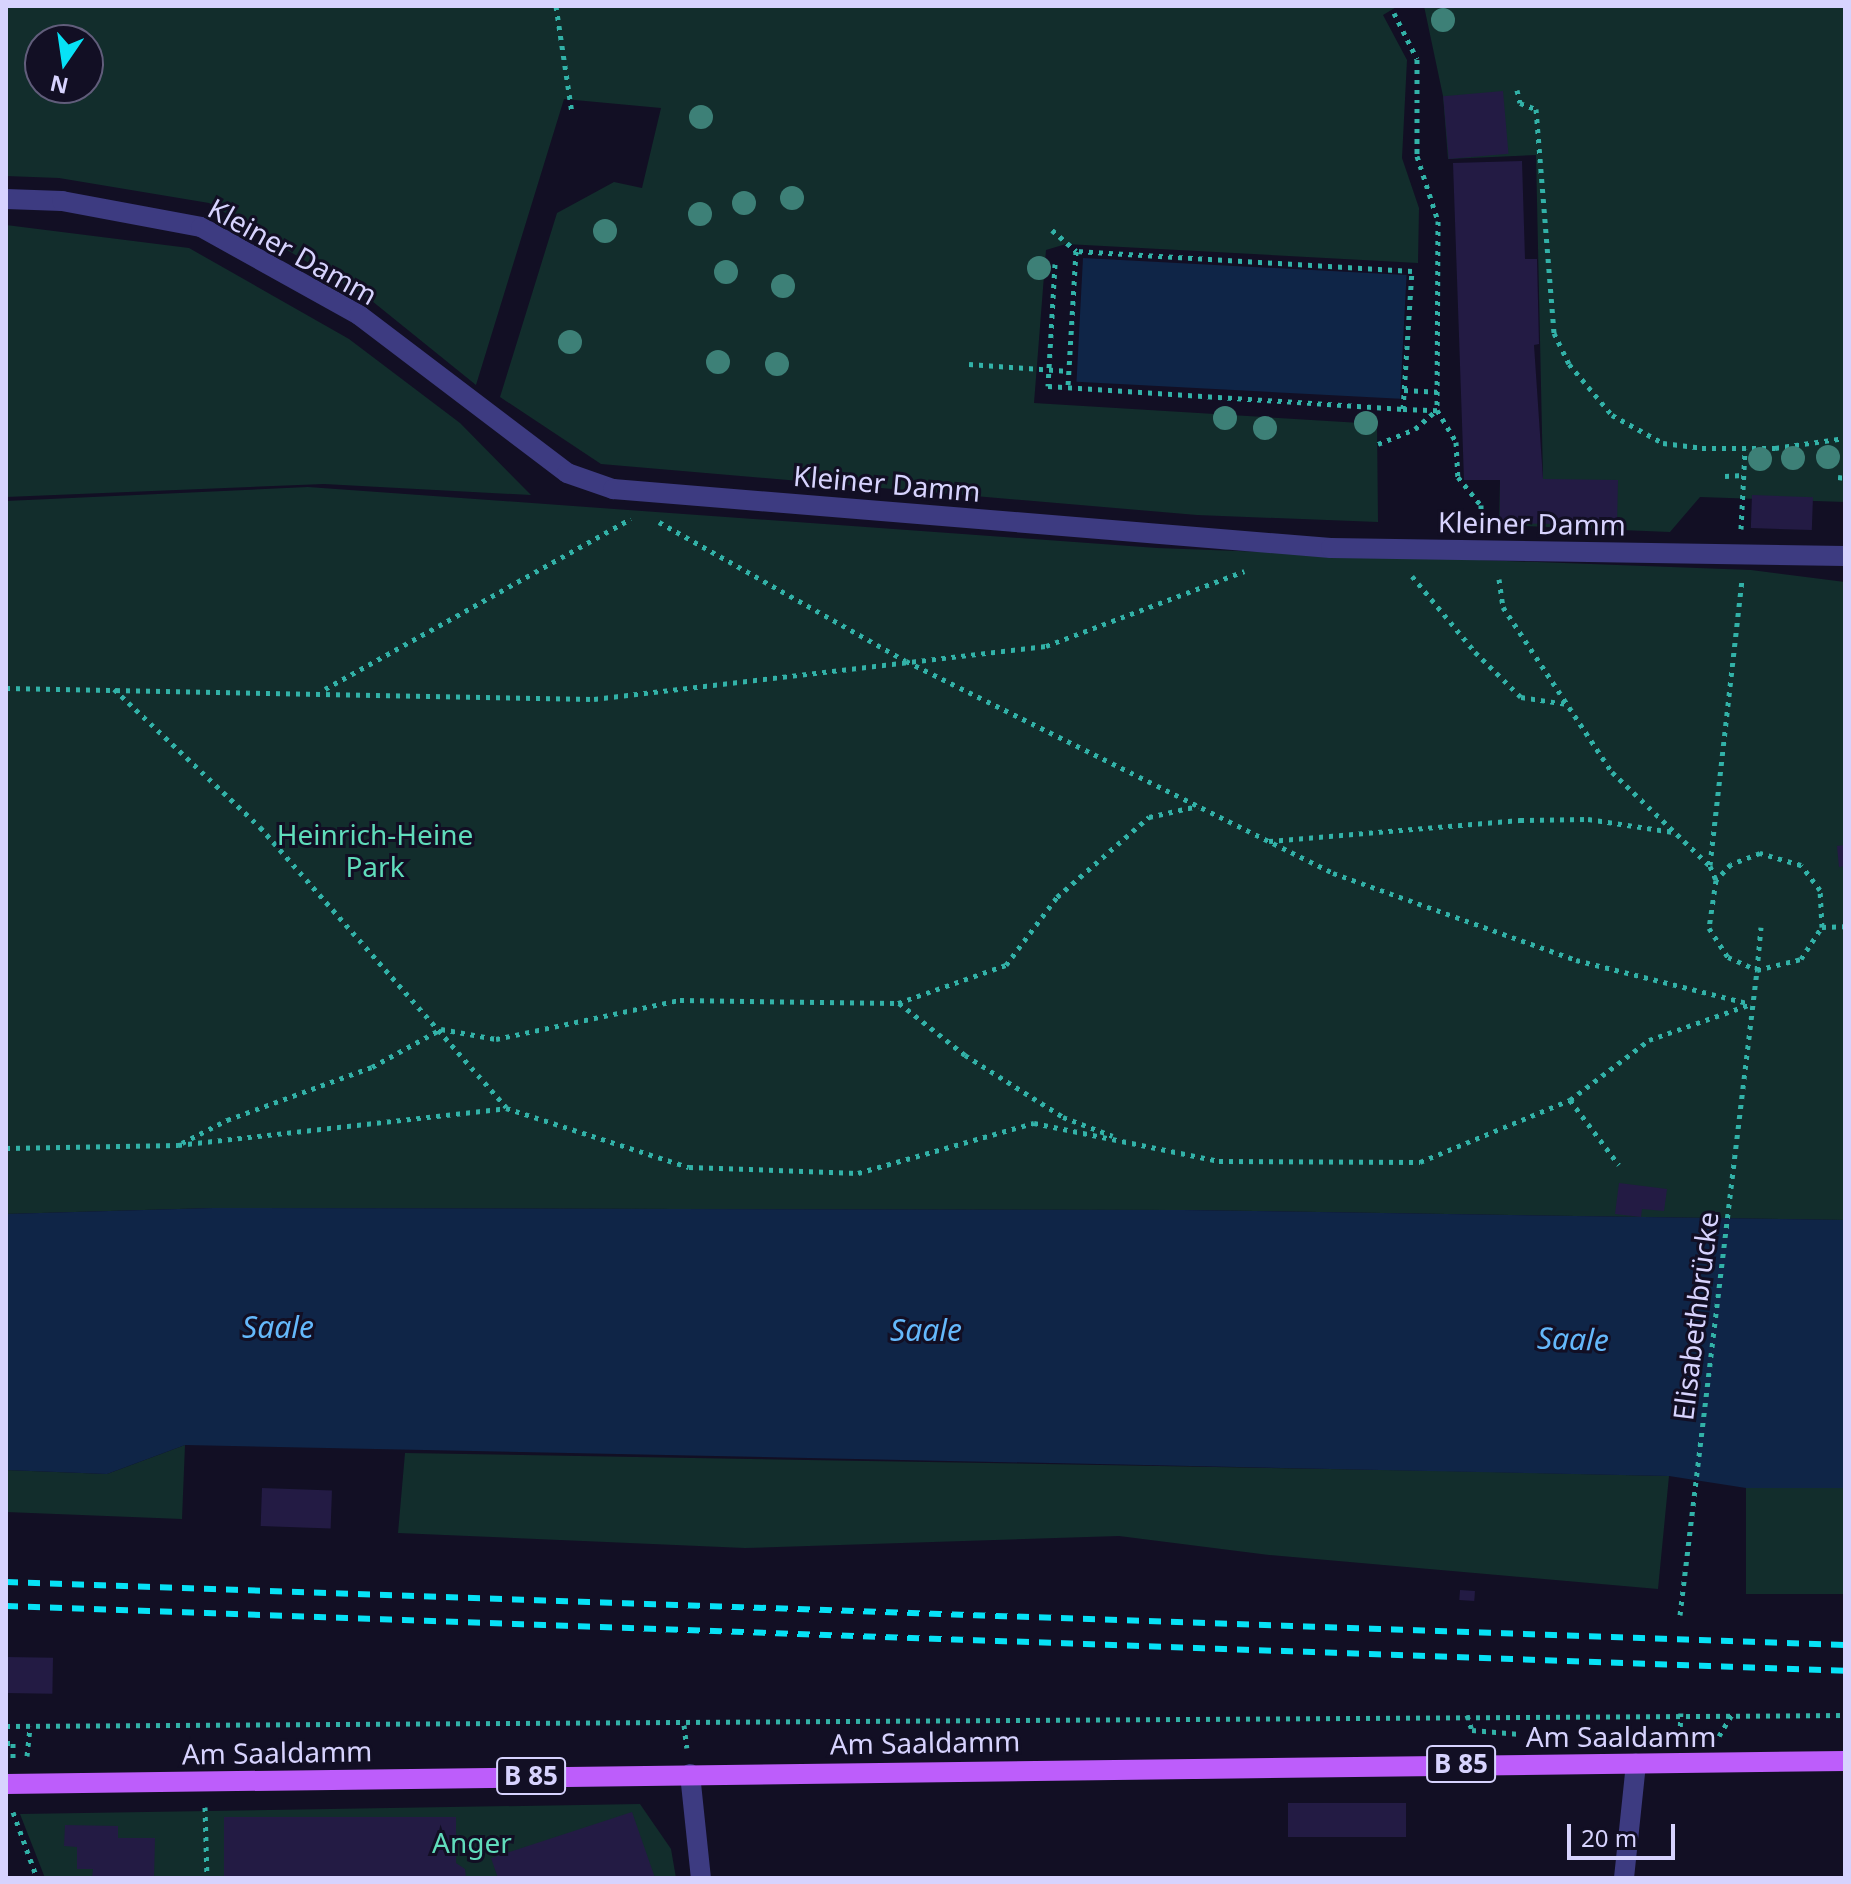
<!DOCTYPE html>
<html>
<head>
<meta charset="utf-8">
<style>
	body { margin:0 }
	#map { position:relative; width:1851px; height:1884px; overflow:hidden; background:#120f24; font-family:"Noto Sans",sans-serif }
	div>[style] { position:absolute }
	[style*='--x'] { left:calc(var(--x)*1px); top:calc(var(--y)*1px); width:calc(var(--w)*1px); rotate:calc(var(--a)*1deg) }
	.green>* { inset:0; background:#122d2c; transform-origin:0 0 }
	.water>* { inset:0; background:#0f2547; transform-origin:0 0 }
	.building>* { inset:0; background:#231b44; transform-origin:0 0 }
	.path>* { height:5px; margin-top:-2.5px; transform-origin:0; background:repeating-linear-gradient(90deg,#32b2a8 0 4px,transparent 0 10px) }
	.minor>* { height:20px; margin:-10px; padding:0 10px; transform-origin:10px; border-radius:10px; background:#3d3b81 }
	.major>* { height:20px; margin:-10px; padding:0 10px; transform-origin:10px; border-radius:10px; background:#bd5dfb }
	.rail>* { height:6px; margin-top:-3px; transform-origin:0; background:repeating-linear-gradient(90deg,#07e2f6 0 12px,transparent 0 22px) }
	.trees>* { width:24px; height:24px; margin:-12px; border-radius:50%; background:#3d8077 }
	span { translate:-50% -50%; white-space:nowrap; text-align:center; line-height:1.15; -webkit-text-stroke:6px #120f24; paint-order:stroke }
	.shield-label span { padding:2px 6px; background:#120f24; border:2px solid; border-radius:6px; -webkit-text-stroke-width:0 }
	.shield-label { font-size:26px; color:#d7d3fe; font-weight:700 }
	.street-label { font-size:28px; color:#d7d3fe }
	.park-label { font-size:28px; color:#60dcbb }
	.water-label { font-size:30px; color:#64b8fb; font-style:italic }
	.frame { position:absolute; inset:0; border:8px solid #d7d3fe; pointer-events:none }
	.north { position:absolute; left:24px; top:24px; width:80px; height:80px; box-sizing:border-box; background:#120f24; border:2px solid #615d7b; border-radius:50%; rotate:193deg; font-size:22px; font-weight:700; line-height:32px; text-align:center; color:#d7d3fe }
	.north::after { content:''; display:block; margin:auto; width:28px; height:36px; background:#07e2f6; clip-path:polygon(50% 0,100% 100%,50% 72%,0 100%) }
	.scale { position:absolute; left:1567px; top:1824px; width:108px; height:36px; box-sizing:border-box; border:4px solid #d7d3fe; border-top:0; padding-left:10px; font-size:24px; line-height:28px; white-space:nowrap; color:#d7d3fe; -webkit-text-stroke:6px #120f24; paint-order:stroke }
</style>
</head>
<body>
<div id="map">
	<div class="green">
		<i style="clip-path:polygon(evenodd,6px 6px,1398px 6px,1383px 15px,1407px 60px,1402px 158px,1419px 208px,1418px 263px,1066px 244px,1046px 250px,1034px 403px,1377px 424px,1378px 522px,1197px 515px,601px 464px,500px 397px,557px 213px,614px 182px,642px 188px,661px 108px,564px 99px,476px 385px,372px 301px,209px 203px,59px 178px,6px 176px,6px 6px,88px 40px,88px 88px,40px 88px,40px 40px,88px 40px)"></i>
		<i style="clip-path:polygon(1424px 6px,1845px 6px,1845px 502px,1700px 497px,1670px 532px,1499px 525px,1500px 480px,1543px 478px,1536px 155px,1448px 159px,1443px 96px)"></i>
		<i style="clip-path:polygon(6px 225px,189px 248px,349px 339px,460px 423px,531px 495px,324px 484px,6px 497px)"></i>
		<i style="clip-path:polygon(308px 487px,1157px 548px,1751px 570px,1845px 582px,1845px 1220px,1183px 1210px,213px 1208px,6px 1214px,6px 501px)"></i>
		<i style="clip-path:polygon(185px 1445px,182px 1519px,6px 1512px,6px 1470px,107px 1474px)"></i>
		<i style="clip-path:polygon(405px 1453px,1446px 1471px,1669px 1476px,1658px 1589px,1269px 1555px,1119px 1536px,745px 1548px,398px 1533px)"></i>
		<i style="left:1746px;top:1488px;width:99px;height:106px"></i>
		<i style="clip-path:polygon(640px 1804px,671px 1849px,676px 1878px,45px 1878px,20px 1814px)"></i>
	</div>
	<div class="water">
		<i style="left:1083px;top:258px;width:324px;height:124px;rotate:3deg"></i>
		<i style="clip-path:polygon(213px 1208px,1183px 1210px,1845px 1220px,1845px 1488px,1746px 1488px,1669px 1476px,185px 1445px,107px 1474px,6px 1470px,6px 1214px)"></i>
	</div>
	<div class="building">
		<i style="left:1503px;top:91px;width:63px;height:60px;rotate:85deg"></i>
		<i style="clip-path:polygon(1522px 161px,1525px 259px,1537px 259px,1539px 344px,1534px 345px,1543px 479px,1618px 480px,1617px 525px,1500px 523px,1500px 480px,1464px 480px,1453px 163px)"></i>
		<i style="left:1752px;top:495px;width:61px;height:33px;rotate:2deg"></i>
		<i style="clip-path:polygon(1845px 845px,1845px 866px,1839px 867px,1837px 846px)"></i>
		<i style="clip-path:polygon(1619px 1183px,1667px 1189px,1664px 1211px,1642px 1209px,1641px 1217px,1615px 1214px)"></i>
		<i style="left:262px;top:1488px;width:70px;height:38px;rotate:2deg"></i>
		<i style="left:1460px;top:1590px;width:15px;height:10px;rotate:4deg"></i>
		<i style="left:6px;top:1657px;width:47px;height:36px;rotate:1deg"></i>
		<i style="left:1288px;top:1803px;width:118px;height:34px"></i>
		<i style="clip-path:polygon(632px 1812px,655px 1878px,498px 1878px,491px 1858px)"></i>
		<i style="clip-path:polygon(224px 1817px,456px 1817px,456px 1863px,465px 1869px,466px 1878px,224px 1878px)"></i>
		<i style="clip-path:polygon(65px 1825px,118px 1826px,118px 1838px,155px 1838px,154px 1878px,92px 1878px,93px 1869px,77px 1869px,77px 1847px,64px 1846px)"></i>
	</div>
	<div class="path">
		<i style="--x:556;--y:6;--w:108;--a:81.5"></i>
		<i style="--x:1394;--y:13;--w:51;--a:63.4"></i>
		<i style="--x:1417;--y:59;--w:97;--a:90"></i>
		<i style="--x:1417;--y:156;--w:68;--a:72.1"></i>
		<i style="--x:1438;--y:221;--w:189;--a:90.3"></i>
		<i style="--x:1437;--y:410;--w:37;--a:59"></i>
		<i style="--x:1456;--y:442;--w:35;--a:87"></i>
		<i style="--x:1458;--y:477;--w:36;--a:51"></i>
		<i style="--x:1481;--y:505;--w:20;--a:90"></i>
		<i style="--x:1517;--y:90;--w:13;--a:77"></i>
		<i style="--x:1520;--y:103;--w:17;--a:21"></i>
		<i style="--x:1536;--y:109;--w:225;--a:85.4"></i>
		<i style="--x:1554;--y:333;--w:34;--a:64"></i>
		<i style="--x:1569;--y:364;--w:67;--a:49.9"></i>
		<i style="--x:1612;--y:415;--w:58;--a:28.8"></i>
		<i style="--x:1663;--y:443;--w:39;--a:7"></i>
		<i style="--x:1702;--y:448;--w:73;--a:0"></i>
		<i style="--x:1775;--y:448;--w:71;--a:-8.1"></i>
		<i style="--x:1052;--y:230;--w:32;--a:41"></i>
		<i style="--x:1055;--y:264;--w:122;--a:93.3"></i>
		<i style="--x:1048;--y:386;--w:356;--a:3.7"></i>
		<i style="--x:1403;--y:409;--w:138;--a:-86.3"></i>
		<i style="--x:1412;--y:271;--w:337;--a:-176.6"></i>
		<i style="--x:1076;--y:251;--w:136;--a:93.4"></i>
		<i style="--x:969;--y:364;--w:100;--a:4"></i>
		<i style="--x:1404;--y:390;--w:33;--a:3"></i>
		<i style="--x:1403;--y:409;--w:34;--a:2"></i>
		<i style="--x:1378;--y:444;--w:40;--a:-22"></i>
		<i style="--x:1415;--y:429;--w:29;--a:-41"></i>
		<i style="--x:1725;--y:476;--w:18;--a:-3"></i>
		<i style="--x:1838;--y:477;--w:7;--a:8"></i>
		<i style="--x:659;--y:522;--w:283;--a:29.4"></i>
		<i style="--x:906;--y:661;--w:477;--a:26.4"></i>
		<i style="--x:1333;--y:873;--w:258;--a:19.7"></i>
		<i style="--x:1576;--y:960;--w:180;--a:14.1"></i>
		<i style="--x:1741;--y:529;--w:80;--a:-87.1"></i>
		<i style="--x:1412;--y:576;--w:99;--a:50.3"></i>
		<i style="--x:1475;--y:652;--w:64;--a:44.4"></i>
		<i style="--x:1521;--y:697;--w:47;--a:8.7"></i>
		<i style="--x:1499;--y:579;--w:28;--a:82"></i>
		<i style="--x:1503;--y:607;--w:198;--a:56.6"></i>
		<i style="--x:1612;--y:772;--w:136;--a:43.8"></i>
		<i style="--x:1710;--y:866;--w:15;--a:67"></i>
		<i style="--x:1716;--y:880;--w:49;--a:98.3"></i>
		<i style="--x:1709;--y:928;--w:35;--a:57"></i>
		<i style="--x:1728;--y:957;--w:32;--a:24"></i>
		<i style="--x:1757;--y:970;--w:43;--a:-84.7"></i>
		<i style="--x:6;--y:688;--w:588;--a:1.07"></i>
		<i style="--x:594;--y:699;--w:455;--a:-6.7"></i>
		<i style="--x:1046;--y:646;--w:212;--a:-20.7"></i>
		<i style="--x:114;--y:689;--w:201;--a:43.4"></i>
		<i style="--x:260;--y:827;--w:373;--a:48.7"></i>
		<i style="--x:325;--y:689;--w:350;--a:-29.1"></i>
		<i style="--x:1269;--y:841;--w:252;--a:-4.8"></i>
		<i style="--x:1520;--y:820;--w:68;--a:-0.8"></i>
		<i style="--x:1588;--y:819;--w:86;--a:8.7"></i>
		<i style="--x:1710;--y:865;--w:286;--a:-83.6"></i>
		<i style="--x:1822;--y:927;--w:23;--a:-2"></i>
		<i style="--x:899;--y:1003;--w:84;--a:38.2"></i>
		<i style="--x:965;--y:1055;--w:116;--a:32.3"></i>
		<i style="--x:1063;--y:1117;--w:53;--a:20.8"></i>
		<i style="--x:1570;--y:1100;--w:81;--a:53"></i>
		<i style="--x:182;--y:1143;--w:51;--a:-27.1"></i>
		<i style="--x:227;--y:1120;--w:154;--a:-20.1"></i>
		<i style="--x:372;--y:1067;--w:79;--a:-28.8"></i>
		<i style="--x:441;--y:1029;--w:56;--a:10.3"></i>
		<i style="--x:496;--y:1039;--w:188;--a:-12"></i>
		<i style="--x:680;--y:1000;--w:218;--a:0.8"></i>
		<i style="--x:898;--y:1003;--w:114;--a:-19.4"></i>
		<i style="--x:1006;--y:965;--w:85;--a:-53.1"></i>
		<i style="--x:1057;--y:897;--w:122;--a:-41"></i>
		<i style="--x:1149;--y:817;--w:50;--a:-12.7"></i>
		<i style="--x:6;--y:1148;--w:172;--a:-1"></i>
		<i style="--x:178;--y:1145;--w:330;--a:-6.4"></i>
		<i style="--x:506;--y:1108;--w:192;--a:17.9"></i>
		<i style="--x:689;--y:1167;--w:169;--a:2"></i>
		<i style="--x:858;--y:1173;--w:183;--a:-15.9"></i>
		<i style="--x:1034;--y:1123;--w:189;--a:11.6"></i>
		<i style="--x:1219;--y:1161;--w:201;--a:0.3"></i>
		<i style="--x:1420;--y:1162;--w:162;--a:-22.5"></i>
		<i style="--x:1570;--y:1100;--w:99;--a:-37.2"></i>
		<i style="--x:1649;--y:1040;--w:108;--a:-19.4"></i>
		<i style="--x:1680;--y:1615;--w:650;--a:-83.19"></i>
		<i style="--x:1757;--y:970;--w:45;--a:-14"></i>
		<i style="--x:1801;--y:959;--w:38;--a:-57"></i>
		<i style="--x:1822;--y:927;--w:37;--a:-93"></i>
		<i style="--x:1820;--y:890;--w:31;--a:-127"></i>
		<i style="--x:1801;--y:865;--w:43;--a:-163.7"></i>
		<i style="--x:1760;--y:853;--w:31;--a:159"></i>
		<i style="--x:1731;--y:864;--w:22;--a:133"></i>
		<i style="--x:1467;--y:1715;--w:16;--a:72"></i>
		<i style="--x:1472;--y:1730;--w:48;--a:4.8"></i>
		<i style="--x:684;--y:1725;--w:23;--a:83"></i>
		<i style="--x:6;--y:1726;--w:1839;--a:-0.34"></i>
		<i style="--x:1680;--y:1736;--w:23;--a:-88"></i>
		<i style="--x:1719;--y:1736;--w:26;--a:-59"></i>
		<i style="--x:6;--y:1743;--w:7;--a:0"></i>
		<i style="--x:13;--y:1743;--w:15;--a:90"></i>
		<i style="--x:27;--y:1756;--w:30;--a:-84"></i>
		<i style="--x:205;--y:1807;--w:71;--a:88.4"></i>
		<i style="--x:13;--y:1812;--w:70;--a:70"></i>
	</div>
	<div class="minor">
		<i style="--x:6;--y:199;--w:56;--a:2"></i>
		<i style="--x:62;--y:201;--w:141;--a:10.6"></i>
		<i style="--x:201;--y:227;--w:181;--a:29.1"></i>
		<i style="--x:359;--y:315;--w:261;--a:37.2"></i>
		<i style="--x:567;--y:473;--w:49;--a:19.2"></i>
		<i style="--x:613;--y:489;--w:720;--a:4.7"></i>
		<i style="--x:1331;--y:548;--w:514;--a:0.89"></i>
		<i style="--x:690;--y:1774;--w:105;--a:84"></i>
		<i style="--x:1624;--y:1878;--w:115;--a:-84"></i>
	</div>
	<div class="major">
		<i style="--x:6;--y:1784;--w:1839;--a:-0.72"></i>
	</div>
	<div class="rail">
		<i style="--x:6;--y:1582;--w:1840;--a:1.96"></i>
		<i style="--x:6;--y:1606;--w:1840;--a:2.02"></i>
	</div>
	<div class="trees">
		<i style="left:1443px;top:20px"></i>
		<i style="left:701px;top:117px"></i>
		<i style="left:792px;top:198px"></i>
		<i style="left:744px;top:203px"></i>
		<i style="left:700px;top:214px"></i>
		<i style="left:605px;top:231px"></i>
		<i style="left:1039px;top:268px"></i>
		<i style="left:726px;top:272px"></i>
		<i style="left:783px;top:286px"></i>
		<i style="left:570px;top:342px"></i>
		<i style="left:718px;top:362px"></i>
		<i style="left:777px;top:364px"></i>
		<i style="left:1225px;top:418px"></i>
		<i style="left:1366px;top:423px"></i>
		<i style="left:1265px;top:428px"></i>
		<i style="left:1828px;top:457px"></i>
		<i style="left:1793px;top:458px"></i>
		<i style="left:1760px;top:459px"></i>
	</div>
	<div class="shield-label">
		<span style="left:1461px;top:1764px">B 85</span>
		<span style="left:531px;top:1776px">B 85</span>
	</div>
	<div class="street-label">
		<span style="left:293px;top:251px;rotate:29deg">Kleiner Damm</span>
		<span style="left:887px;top:483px;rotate:5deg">Kleiner Damm</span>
		<span style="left:1532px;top:523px;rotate:1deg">Kleiner Damm</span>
		<span style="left:1695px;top:1316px;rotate:-83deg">Elisabethbrücke</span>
		<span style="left:1621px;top:1736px">Am Saaldamm</span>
		<span style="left:925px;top:1742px;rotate:-1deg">Am Saaldamm</span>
		<span style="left:277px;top:1752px;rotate:-1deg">Am Saaldamm</span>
	</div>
	<div class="park-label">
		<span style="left:375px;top:850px">Heinrich-Heine<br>Park</span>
		<span style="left:472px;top:1842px">Anger</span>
	</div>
	<div class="water-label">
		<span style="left:278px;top:1327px">Saale</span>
		<span style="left:926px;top:1330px">Saale</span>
		<span style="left:1573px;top:1339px;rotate:2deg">Saale</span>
	</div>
	<div class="frame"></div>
	<div class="north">N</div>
	<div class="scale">20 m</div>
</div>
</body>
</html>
